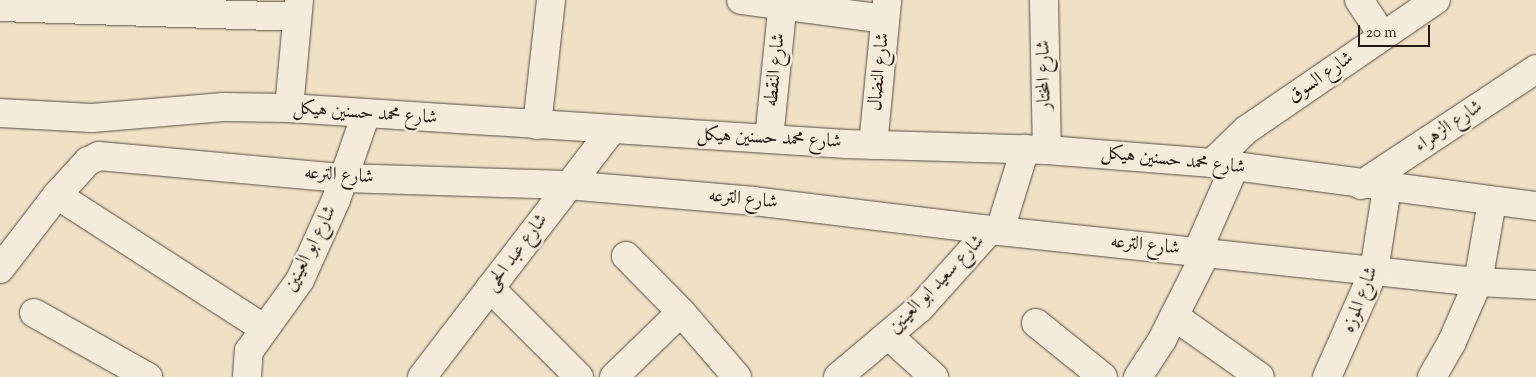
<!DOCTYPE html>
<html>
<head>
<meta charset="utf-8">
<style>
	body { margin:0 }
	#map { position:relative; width:1536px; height:377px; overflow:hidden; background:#efe0c6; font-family:"Sorts Mill Goudy",Amiri,serif }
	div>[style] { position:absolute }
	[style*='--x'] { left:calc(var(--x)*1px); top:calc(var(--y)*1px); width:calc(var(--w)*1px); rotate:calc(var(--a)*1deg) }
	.roads { filter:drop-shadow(0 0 1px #584b40) drop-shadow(0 0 1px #584b40) }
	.minor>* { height:28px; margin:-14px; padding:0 14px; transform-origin:14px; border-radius:14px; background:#f5ebda }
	span { translate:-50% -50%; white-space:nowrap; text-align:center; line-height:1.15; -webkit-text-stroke:5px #f5ebda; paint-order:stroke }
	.street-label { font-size:19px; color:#261913 }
	.scale { position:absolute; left:1358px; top:25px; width:72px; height:22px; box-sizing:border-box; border:2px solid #261913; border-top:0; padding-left:6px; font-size:15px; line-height:18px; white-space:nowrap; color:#261913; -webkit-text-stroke:4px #f5ebda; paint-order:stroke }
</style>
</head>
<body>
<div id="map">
	<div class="roads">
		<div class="minor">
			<i style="--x:741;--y:0;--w:145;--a:7.5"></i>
			<i style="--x:1044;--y:0;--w:150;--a:88.9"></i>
			<i style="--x:1359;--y:0;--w:43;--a:56.3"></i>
			<i style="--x:0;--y:7;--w:297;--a:1.9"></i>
			<i style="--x:289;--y:108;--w:108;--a:-84.7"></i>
			<i style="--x:0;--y:113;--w:92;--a:3.1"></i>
			<i style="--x:92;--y:118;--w:132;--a:-4.8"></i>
			<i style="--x:224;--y:107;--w:65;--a:0.9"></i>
			<i style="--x:289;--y:108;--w:558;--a:3.7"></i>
			<i style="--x:846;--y:144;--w:201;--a:1.7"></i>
			<i style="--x:1047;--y:150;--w:166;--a:4.5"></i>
			<i style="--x:1212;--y:163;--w:327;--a:7.6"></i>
			<i style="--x:537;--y:125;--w:126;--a:-83.6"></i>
			<i style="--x:769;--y:139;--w:140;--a:-84.2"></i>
			<i style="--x:873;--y:145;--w:145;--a:-84.4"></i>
			<i style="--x:1212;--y:163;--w:47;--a:-44.1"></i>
			<i style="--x:1246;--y:130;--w:230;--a:-34.4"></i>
			<i style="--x:1361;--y:185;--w:210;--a:-33.5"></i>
			<i style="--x:57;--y:195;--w:245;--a:32.8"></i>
			<i style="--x:1000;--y:230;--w:85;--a:-72.8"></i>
			<i style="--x:1197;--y:252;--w:94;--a:-66.2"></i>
			<i style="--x:626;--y:256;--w:78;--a:45.5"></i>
			<i style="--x:681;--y:312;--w:86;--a:49.3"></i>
			<i style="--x:0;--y:269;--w:93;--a:-52.4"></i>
			<i style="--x:57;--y:195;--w:46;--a:-47.6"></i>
			<i style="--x:88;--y:161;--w:12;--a:-24"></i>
			<i style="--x:99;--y:156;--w:245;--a:5.2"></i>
			<i style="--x:343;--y:178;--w:224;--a:1.8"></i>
			<i style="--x:567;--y:185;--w:188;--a:4.9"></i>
			<i style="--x:754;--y:201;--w:238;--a:7"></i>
			<i style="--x:990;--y:230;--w:491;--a:6.1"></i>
			<i style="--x:1478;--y:282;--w:58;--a:3"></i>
			<i style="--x:490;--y:288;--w:126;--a:45"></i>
			<i style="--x:34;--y:313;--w:131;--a:29.3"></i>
			<i style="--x:1174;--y:316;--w:105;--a:35.3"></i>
			<i style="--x:1036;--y:323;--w:86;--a:38.9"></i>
			<i style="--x:889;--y:336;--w:61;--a:42.3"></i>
			<i style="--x:247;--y:377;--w:26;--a:-86"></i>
			<i style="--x:249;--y:351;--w:87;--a:-54.3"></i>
			<i style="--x:300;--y:280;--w:88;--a:-65.8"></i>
			<i style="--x:336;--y:200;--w:91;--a:-70.8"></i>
			<i style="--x:422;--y:377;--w:312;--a:-52.5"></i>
			<i style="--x:614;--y:377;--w:93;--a:-44.1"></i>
			<i style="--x:838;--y:377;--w:107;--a:-40.1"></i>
			<i style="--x:920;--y:308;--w:105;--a:-48.1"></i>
			<i style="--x:1138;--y:377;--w:44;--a:-57"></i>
			<i style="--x:1162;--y:340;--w:97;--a:-63.2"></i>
			<i style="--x:1327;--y:377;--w:116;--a:-66.1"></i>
			<i style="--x:1374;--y:271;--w:84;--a:-81.1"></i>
			<i style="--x:1432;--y:377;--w:40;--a:-60.3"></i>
			<i style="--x:1452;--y:342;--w:65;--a:-66.6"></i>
			<i style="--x:1478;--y:282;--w:81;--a:-80.1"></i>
		</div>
	</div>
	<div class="street-label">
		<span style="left:776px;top:70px;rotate:-84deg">شارع النقطه</span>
		<span style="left:880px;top:72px;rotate:-84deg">شارع النضال</span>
		<span style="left:1045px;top:75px;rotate:-91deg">شارع المختار</span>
		<span style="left:1321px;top:78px;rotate:-35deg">شارع السوق</span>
		<span style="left:365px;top:114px;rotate:4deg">شارع محمد حسنين هيكل</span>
		<span style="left:1449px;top:127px;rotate:-34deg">شارع الزهراء</span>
		<span style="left:769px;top:139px;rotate:3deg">شارع محمد حسنين هيكل</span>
		<span style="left:1173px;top:161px;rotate:6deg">شارع محمد حسنين هيكل</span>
		<span style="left:339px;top:176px;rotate:4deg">شارع الترعه</span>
		<span style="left:743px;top:200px;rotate:6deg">شارع الترعه</span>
		<span style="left:1145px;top:246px;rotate:6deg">شارع الترعه</span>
		<span style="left:311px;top:249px;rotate:-63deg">شارع ابو العينين</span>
		<span style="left:517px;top:253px;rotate:-53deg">شارع عبد الحى</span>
		<span style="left:937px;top:285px;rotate:-46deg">شارع سعيد ابو العينين</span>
		<span style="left:1361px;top:300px;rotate:-69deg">شارع الموزه</span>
	</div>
	<div class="scale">20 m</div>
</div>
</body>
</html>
